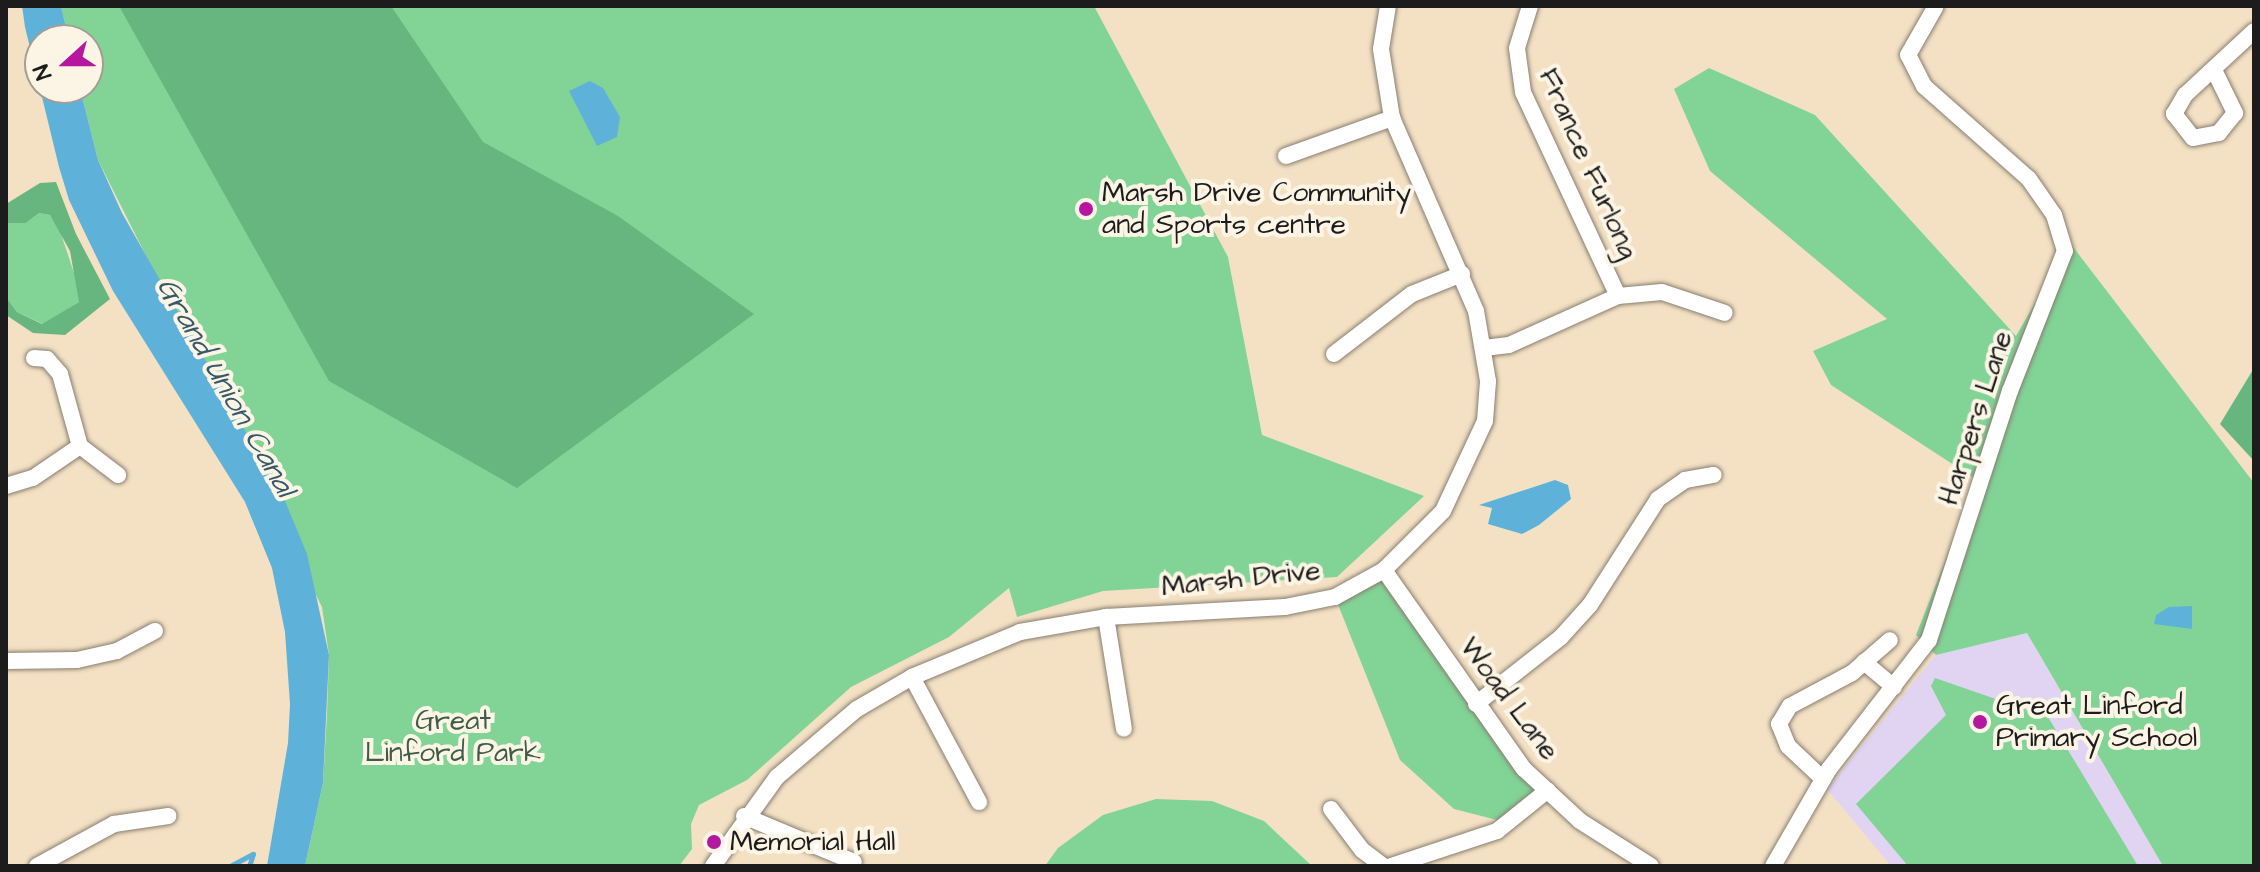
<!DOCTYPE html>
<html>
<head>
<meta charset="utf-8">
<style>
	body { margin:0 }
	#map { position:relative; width:2260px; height:872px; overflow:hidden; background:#f4e1c4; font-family:"Architects Daughter",sans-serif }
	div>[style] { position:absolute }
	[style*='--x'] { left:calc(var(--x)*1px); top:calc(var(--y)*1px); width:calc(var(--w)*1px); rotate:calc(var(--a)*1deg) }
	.built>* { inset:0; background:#e1d4f3 }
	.green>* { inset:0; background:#81d496 }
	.forest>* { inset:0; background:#68b67f }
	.water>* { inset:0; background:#5eb2da }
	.stream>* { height:5px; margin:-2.5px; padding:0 2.5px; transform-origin:2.5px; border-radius:2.5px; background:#5eb2da }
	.roads { filter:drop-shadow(0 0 2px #887e70) drop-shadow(0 0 2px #887e70) }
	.minor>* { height:16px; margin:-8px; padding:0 8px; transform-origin:8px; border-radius:8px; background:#fff }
	.dots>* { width:22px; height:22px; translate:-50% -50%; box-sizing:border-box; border:4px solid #fcf5e5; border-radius:50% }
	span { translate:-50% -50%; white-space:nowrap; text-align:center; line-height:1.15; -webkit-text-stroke:8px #fcf5e5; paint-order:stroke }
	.street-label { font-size:28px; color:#1c1c1c }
	.poi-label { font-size:28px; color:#1c1c1c }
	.left { translate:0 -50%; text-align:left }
	.park-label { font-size:28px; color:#3f5c47 }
	.water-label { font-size:30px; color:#365868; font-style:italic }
	.frame { position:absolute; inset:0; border:8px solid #1c1c1c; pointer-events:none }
	.north { position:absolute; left:24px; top:24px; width:80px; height:80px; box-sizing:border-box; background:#fcf5e5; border:2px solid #a29e95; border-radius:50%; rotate:249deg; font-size:22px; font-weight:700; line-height:32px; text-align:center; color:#1c1c1c }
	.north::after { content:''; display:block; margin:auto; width:28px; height:36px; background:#b5179e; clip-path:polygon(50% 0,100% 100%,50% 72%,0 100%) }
</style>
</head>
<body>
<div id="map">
	<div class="built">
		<i style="clip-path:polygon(2027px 633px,2163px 866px,1891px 866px,1827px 789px,1936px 655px)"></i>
	</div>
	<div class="green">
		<i style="clip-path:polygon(61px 6px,1094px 6px,1228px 257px,1262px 435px,1424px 496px,1337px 577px,1103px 591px,1017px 617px,1009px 588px,949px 637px,851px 687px,747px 780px,699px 805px,691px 824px,692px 849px,679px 866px,305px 866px,323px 783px,327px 715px,329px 655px,322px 607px,98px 160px,80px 88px,88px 88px,88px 40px,69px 40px)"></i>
		<i style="clip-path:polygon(1709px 68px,1815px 115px,2016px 336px,2070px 243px,2254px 483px,2254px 866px,2163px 866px,2027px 633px,1936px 655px,1916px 635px,1977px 480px,1831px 385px,1813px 351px,1887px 319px,1710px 171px,1674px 89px)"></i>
		<i style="clip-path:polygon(39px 213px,50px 215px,60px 231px,80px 291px,79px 302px,43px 324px,17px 312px,6px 297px,6px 223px,26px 223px)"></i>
		<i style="clip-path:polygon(1384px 570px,1548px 790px,1509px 823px,1454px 809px,1400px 760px,1335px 597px)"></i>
		<i style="clip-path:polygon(1935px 678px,2048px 717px,2138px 866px,1908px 866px,1856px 804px,1946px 715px,1931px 686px)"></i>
		<i style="clip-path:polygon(1156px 799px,1212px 801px,1264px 821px,1312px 866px,1045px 866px,1058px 848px,1103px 815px)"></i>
	</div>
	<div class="forest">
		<i style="clip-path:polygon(119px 6px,391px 6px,483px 142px,618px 216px,754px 314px,517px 488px,329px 381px)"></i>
		<i style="clip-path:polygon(56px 182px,76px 234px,110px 299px,65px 335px,33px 333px,6px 315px,6px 297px,17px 312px,42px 324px,79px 302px,70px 251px,50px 215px,39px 213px,26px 223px,6px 223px,6px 204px,40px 183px)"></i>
		<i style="clip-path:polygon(2254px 368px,2254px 461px,2220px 424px)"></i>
	</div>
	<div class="water">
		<i style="clip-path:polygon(22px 6px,61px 6px,69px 40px,40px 40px,40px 88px,80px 88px,98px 160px,122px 213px,285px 501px,307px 554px,329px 655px,323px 783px,305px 866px,267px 866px,288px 743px,290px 704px,285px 632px,272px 568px,245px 502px,113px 291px,69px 200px,59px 167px,25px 27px)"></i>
		<i style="clip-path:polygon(590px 81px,603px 88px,620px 117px,617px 137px,597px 146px,569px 91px)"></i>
		<i style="clip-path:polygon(1555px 480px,1568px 485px,1571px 499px,1539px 525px,1522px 534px,1488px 524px,1492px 508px,1479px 505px)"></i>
		<i style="clip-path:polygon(2192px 606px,2192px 629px,2154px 624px,2156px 615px,2169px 607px)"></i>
	</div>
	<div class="stream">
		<i style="--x:230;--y:866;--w:26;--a:-28"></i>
		<i style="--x:253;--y:854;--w:13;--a:108"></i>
	</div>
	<div class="roads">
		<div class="minor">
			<i style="--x:2215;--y:72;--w:46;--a:64"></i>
			<i style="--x:2235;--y:113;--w:26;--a:129"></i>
			<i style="--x:2219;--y:133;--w:26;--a:169"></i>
			<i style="--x:2193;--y:138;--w:31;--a:-128"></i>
			<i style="--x:2174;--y:114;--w:22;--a:-60"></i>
			<i style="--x:2185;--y:95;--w:94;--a:-42.8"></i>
			<i style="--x:1286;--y:156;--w:113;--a:-19.7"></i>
			<i style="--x:1618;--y:296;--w:44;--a:-5.2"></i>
			<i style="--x:1662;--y:292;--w:66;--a:18.4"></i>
			<i style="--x:1484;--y:348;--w:25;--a:-7"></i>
			<i style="--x:1509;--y:345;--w:120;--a:-24.2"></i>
			<i style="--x:1618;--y:296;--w:225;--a:-115"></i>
			<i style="--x:1523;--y:92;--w:44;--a:-97.8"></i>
			<i style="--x:1517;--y:48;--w:44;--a:-72.8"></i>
			<i style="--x:1334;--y:354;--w:98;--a:-37.6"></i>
			<i style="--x:1412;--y:294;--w:54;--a:-21.8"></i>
			<i style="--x:34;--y:358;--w:13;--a:4"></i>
			<i style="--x:47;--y:359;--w:20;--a:49"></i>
			<i style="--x:60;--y:374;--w:75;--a:74.5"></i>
			<i style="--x:6;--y:486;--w:28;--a:-17"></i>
			<i style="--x:33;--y:478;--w:57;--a:-34.2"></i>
			<i style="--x:80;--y:446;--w:48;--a:37.3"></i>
			<i style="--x:1384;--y:570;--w:243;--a:54.9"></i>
			<i style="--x:1524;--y:769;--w:76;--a:42.9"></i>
			<i style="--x:1580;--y:821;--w:84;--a:32.4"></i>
			<i style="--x:1106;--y:617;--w:113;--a:80.9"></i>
			<i style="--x:6;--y:661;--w:71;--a:-0.8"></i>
			<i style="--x:77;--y:660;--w:41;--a:-12.7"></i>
			<i style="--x:117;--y:651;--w:43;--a:-27.8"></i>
			<i style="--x:1864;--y:662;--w:39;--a:40"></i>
			<i style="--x:912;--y:677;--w:142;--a:61.8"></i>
			<i style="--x:1476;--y:704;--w:108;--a:-38.2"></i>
			<i style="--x:1561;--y:637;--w:43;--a:-47.8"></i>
			<i style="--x:1590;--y:605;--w:126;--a:-57.3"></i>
			<i style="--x:1658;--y:499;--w:33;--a:-35"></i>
			<i style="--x:1685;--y:480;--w:29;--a:-10"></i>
			<i style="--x:1823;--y:779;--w:48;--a:-136.7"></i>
			<i style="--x:1788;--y:746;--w:24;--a:-112"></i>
			<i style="--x:1779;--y:724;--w:21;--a:-59"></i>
			<i style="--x:1790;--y:706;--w:70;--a:-28"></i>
			<i style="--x:1852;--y:673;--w:50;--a:-41"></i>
			<i style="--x:1331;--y:809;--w:51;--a:52.9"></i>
			<i style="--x:1362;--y:850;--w:26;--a:37"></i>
			<i style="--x:744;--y:816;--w:119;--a:22.7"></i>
			<i style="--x:37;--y:866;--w:88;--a:-28.6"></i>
			<i style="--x:114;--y:824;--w:55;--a:-8.4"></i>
			<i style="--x:713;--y:866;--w:110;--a:-54.3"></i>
			<i style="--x:777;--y:777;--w:105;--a:-40.4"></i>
			<i style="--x:857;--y:709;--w:64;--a:-30.2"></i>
			<i style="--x:912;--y:677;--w:117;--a:-22.6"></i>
			<i style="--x:1020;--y:632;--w:87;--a:-9.9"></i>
			<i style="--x:1106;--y:617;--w:179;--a:-3.2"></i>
			<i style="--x:1285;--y:607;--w:51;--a:-11.3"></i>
			<i style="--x:1335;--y:597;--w:56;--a:-28.9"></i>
			<i style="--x:1384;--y:570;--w:83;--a:-45"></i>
			<i style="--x:1443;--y:511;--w:99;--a:-65"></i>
			<i style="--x:1485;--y:421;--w:40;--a:-85.7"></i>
			<i style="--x:1488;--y:381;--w:71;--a:-99.7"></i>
			<i style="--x:1476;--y:311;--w:210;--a:-113.5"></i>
			<i style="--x:1392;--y:118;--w:70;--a:-99.1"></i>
			<i style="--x:1381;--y:49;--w:44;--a:-80.8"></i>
			<i style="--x:1391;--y:866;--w:112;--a:-18.3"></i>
			<i style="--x:1497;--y:831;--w:65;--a:-38.8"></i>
			<i style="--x:1773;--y:866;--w:112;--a:-60"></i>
			<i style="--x:1829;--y:769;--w:163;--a:-52.2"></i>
			<i style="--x:1929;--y:640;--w:262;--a:-72"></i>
			<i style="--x:2010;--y:391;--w:150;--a:-68.6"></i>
			<i style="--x:2065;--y:251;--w:38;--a:-107"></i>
			<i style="--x:2054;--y:215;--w:44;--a:-124.8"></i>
			<i style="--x:2029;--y:179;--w:140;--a:-138.5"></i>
			<i style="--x:1924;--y:86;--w:35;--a:-117"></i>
			<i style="--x:1908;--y:55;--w:56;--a:-60.3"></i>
		</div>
	</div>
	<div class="dots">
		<i style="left:1086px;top:209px;background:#b5179e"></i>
		<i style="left:1980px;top:722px;background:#b5179e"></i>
		<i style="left:714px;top:842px;background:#b5179e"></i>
	</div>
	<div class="street-label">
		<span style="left:1588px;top:164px;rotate:66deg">France Furlong</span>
		<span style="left:1976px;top:418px;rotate:-72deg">Harpers Lane</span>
		<span style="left:1241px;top:579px;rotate:-6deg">Marsh Drive</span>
		<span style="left:1509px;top:699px;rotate:53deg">Woad Lane</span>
	</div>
	<div class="poi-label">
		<span class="left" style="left:1102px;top:209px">Marsh Drive Community<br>and Sports centre</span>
		<span class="left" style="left:1996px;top:722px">Great Linford<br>Primary School</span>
		<span class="left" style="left:730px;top:842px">Memorial Hall</span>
	</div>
	<div class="park-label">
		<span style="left:453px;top:737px">Great<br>Linford Park</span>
	</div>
	<div class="water-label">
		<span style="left:226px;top:387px;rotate:60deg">Grand Union Canal</span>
	</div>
	<div class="frame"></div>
	<div class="north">N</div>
</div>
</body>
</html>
